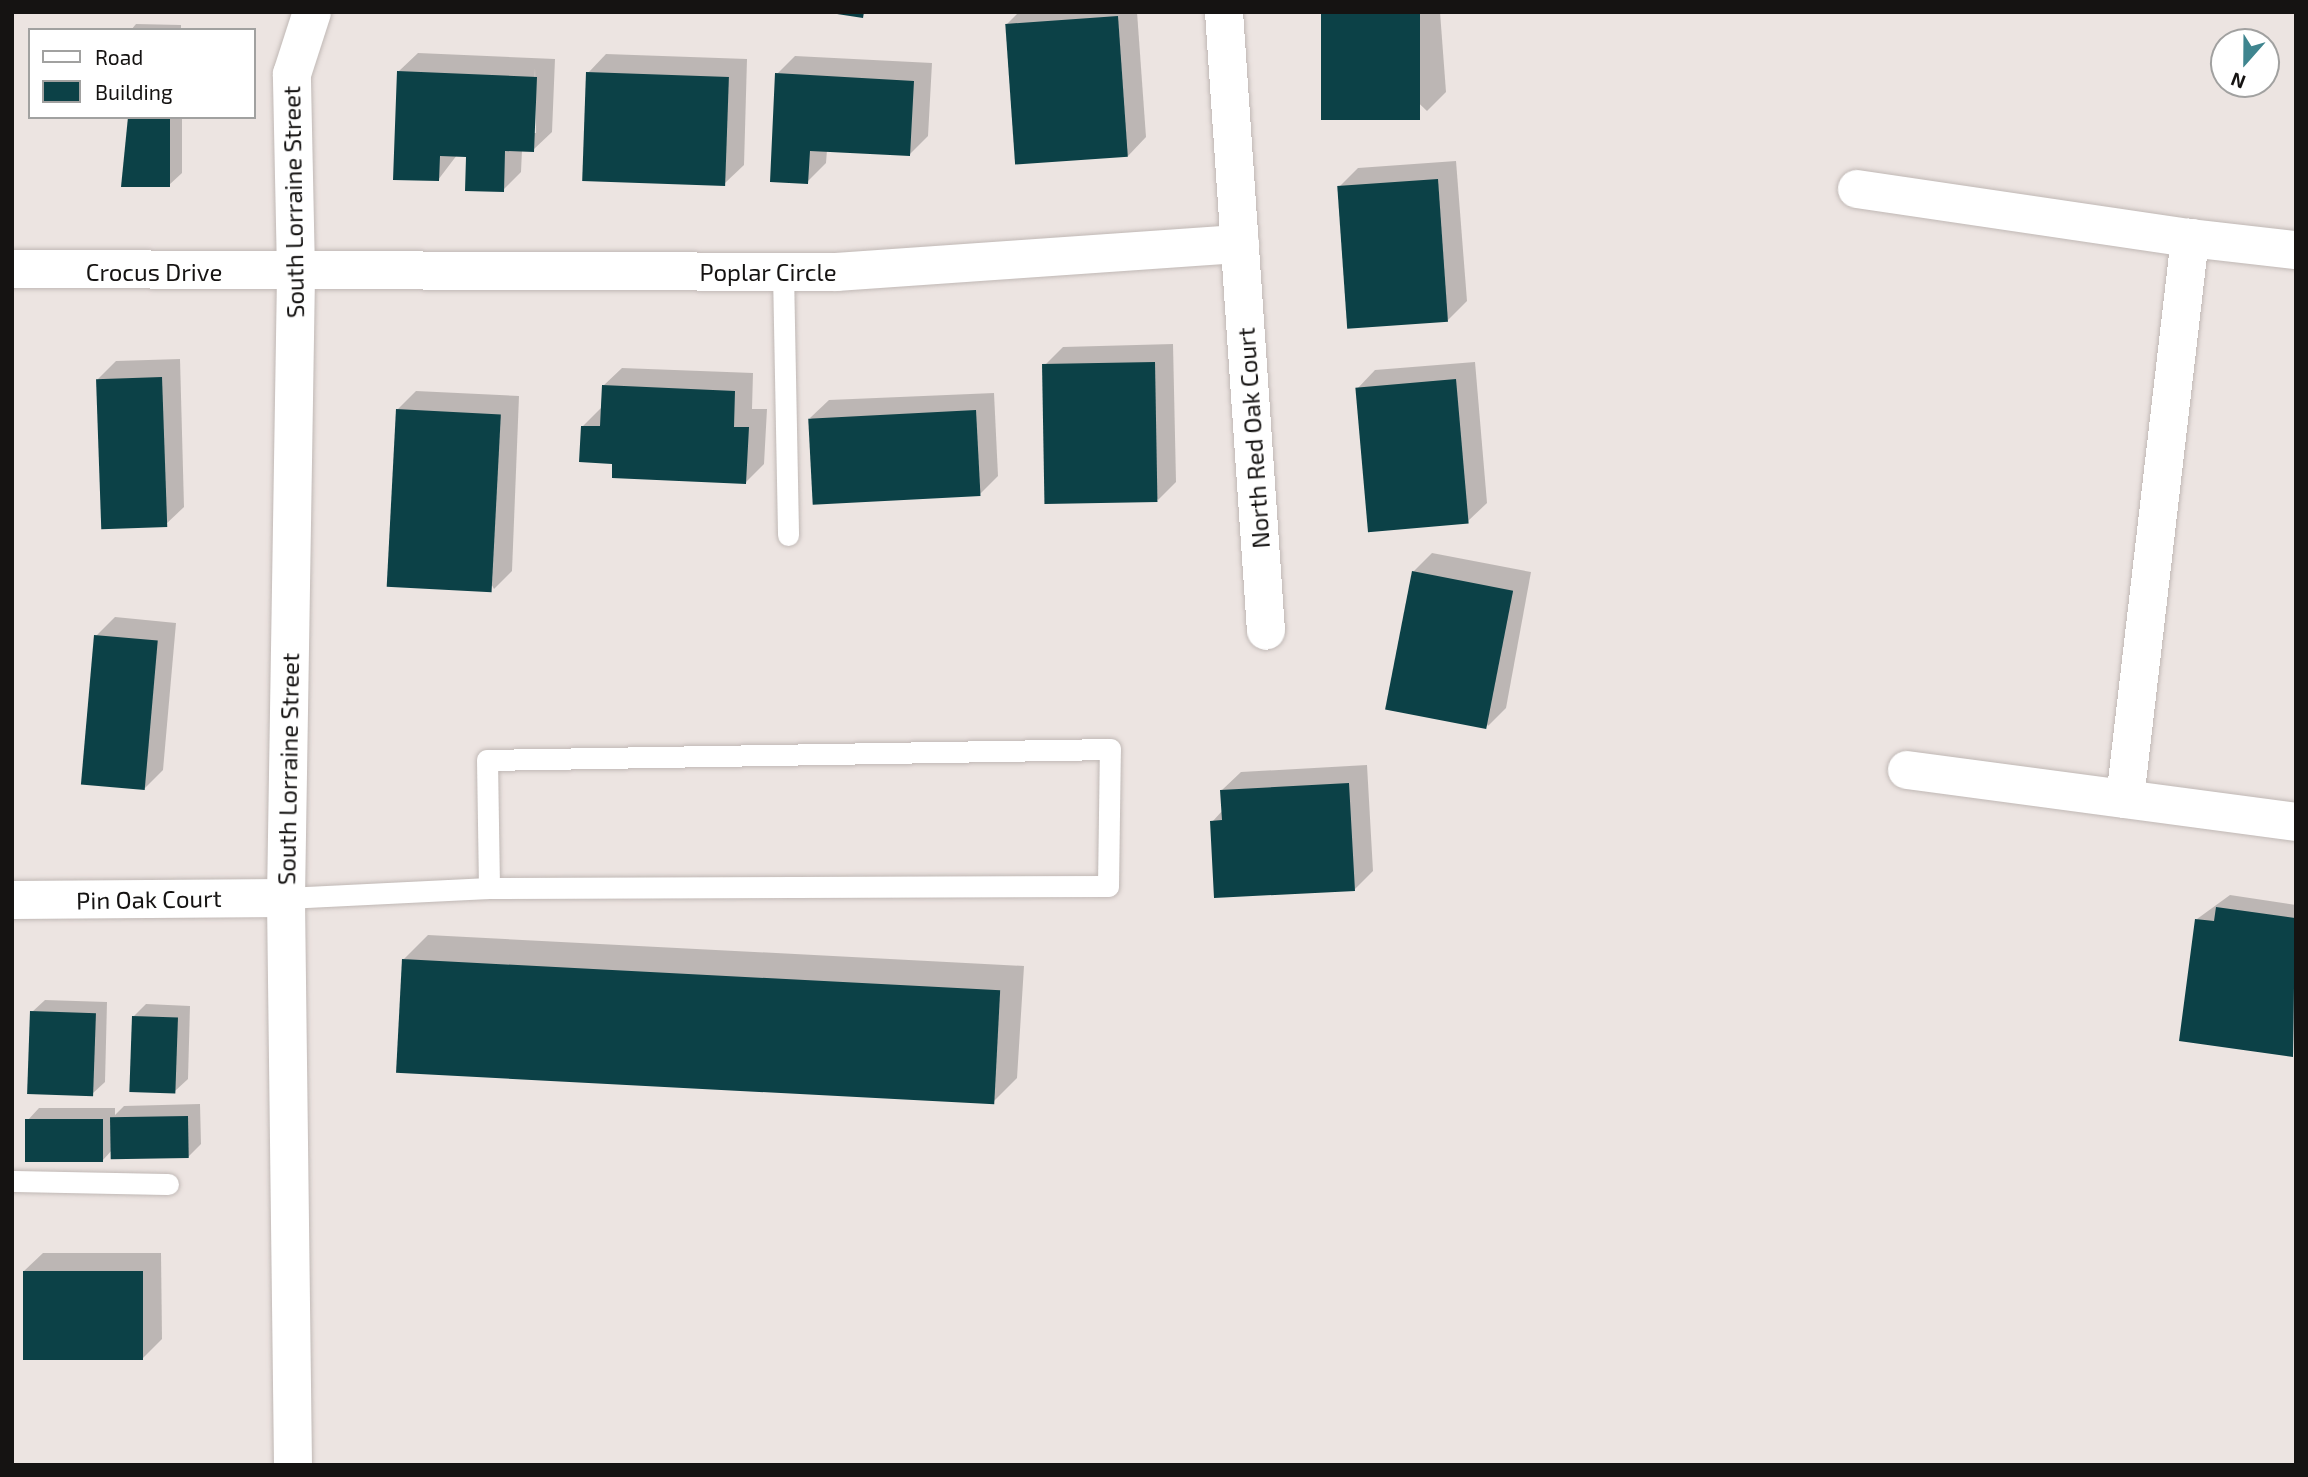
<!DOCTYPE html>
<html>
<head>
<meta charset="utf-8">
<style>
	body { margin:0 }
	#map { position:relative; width:2308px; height:1477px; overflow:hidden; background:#ece4e1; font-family:"Exo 2",sans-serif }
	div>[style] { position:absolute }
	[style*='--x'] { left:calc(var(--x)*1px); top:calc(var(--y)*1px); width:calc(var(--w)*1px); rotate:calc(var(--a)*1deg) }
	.shadow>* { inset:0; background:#0003 }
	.building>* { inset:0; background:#0c4147; transform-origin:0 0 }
	.roads { filter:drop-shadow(0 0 2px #c0b8b5) drop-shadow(0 0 2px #c0b8b5) }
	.lane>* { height:21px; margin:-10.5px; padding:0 10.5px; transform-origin:10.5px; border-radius:10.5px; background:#fff }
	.street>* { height:38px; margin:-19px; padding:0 19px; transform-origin:19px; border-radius:19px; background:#fff }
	span { translate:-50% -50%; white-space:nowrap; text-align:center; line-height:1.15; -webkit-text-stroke:7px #fff; paint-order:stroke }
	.street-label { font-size:24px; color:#151312 }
	.frame { position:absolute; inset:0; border:14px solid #151312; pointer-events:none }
	.legend { position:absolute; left:28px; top:28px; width:228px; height:91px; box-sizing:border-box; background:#fff; border:2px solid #a1a1a0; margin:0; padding:9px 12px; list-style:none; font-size:21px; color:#151312 }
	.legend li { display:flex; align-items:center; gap:14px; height:35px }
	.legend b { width:35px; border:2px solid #a1a1a0 }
	.north { position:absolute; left:2210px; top:28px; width:70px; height:70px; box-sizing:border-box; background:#fff; border:2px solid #a1a1a0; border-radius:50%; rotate:201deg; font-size:19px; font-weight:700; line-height:28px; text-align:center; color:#151312 }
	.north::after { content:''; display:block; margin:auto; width:24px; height:32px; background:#3f858f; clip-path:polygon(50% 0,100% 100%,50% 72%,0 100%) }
</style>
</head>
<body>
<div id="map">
	<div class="shadow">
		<i style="clip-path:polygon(1019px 12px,1137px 12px,1146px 137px,1128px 156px,1006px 25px)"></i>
		<i style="clip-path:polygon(1323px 12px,1440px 12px,1446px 92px,1427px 111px)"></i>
		<i style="clip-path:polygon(136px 24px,181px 25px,181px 30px,131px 30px)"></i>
		<i style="clip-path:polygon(evenodd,418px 53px,555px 59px,552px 132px,533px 150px,522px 150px,521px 172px,503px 190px,468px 156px,457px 155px,438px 180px,399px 71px,418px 53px,535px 68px,536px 133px,533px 133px,535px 68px)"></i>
		<i style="clip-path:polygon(606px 54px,747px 59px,744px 165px,725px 183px,588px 73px)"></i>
		<i style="clip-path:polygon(795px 56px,932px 63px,928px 136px,909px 155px,827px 150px,826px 163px,807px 182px,777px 74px)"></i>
		<i style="clip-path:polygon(130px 117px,182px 117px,182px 173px,169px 185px)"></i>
		<i style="clip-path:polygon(1456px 161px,1467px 301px,1448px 320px,1339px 187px,1358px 168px)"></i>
		<i style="clip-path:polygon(1173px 344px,1176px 482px,1158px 500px,1044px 366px,1063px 347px)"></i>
		<i style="clip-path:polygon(180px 359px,184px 507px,165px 525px,98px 379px,116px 361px)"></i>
		<i style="clip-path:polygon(1475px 362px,1487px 503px,1468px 521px,1357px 389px,1375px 370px)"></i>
		<i style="clip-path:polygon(622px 368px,753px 373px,752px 409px,767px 409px,764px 464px,746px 482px,614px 462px,583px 426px,601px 408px,603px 386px)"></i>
		<i style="clip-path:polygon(416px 391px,519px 396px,512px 571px,494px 589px,397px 410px)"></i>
		<i style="clip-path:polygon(994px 393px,998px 476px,979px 495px,810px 418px,829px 400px)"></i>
		<i style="clip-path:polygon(1432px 553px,1531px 572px,1506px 708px,1488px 726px,1413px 572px)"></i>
		<i style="clip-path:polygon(115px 617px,176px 623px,163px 770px,145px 788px,96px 636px)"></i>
		<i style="clip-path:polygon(1367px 765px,1373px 871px,1355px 889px,1212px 822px,1223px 810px,1222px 790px,1241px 772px)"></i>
		<i style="clip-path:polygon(2230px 895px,2296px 905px,2293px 1055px,2197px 919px)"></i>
		<i style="clip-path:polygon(428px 935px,1024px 966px,1017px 1078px,993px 1102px,404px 959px)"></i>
		<i style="clip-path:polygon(45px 1000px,107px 1002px,105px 1082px,92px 1094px,32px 1012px)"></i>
		<i style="clip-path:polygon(146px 1004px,190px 1006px,188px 1079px,175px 1091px,134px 1016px)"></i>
		<i style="clip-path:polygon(200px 1104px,201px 1144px,188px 1157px,112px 1150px,103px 1160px,27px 1121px,39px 1108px,115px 1108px,115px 1115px,124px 1106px)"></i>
		<i style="clip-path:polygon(43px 1253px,161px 1253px,162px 1339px,143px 1358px,24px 1271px)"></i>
	</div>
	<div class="building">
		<i style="clip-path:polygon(824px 12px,864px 12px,863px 18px)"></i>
		<i style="left:1321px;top:12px;width:99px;height:108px"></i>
		<i style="left:1118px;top:16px;width:141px;height:113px;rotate:86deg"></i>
		<i style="clip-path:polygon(397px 71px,537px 77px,534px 152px,505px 151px,504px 192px,465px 191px,466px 157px,440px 156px,439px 181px,393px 180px)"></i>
		<i style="left:586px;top:72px;width:143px;height:109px;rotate:2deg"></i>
		<i style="clip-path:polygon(775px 73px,914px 81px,910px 156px,810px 151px,808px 184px,770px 182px)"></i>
		<i style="clip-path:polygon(128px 117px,170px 117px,170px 187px,121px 187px)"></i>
		<i style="left:1438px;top:179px;width:143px;height:101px;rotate:86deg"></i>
		<i style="left:1155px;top:362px;width:140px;height:113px;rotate:89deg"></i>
		<i style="left:162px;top:377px;width:150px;height:66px;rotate:88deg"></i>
		<i style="left:1456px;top:379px;width:145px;height:101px;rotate:85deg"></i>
		<i style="clip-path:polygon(602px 385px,735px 391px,734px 427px,749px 427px,746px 484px,612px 478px,612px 464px,579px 462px,581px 426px,600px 426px)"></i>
		<i style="left:396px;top:409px;width:105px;height:178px;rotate:3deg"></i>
		<i style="left:976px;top:410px;width:86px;height:168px;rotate:87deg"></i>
		<i style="left:1412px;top:571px;width:103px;height:141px;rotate:11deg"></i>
		<i style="left:94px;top:635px;width:64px;height:150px;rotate:5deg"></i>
		<i style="clip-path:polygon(1349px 783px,1355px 891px,1214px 898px,1210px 821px,1222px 820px,1220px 790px)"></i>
		<i style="clip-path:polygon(2216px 907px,2295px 918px,2293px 1057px,2179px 1041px,2195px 919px,2214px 921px)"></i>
		<i style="left:402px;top:959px;width:599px;height:114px;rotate:3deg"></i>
		<i style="left:30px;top:1011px;width:66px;height:83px;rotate:2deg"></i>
		<i style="left:132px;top:1016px;width:46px;height:76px;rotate:2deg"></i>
		<i style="left:188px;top:1116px;width:42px;height:78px;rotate:89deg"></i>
		<i style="left:103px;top:1119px;width:43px;height:78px;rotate:90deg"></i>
		<i style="left:23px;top:1271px;width:120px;height:89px"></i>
	</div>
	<div class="roads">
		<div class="lane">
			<i style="--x:783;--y:272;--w:263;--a:88.9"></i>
			<i style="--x:286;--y:898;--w:203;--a:-2.8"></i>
			<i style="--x:489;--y:888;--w:619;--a:-0.19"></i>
			<i style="--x:1108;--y:886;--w:137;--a:-89.2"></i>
			<i style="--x:1110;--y:749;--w:623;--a:178.99"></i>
			<i style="--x:487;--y:760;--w:128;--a:89.1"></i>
			<i style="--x:12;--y:1181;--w:156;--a:1.1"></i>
		</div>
		<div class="street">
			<i style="--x:1224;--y:12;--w:620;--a:86.12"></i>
			<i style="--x:1857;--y:189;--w:337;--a:8.4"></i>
			<i style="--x:12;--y:269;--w:825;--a:0.21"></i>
			<i style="--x:837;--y:272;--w:404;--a:-4"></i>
			<i style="--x:1907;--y:770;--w:392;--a:7.6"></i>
			<i style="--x:2125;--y:799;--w:565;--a:-83.39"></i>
			<i style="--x:2190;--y:238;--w:107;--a:6.5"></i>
			<i style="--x:12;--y:900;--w:274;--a:-0.4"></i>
			<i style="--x:293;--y:1465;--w:567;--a:-90.71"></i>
			<i style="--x:286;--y:898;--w:626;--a:-89.08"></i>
			<i style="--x:296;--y:272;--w:198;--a:-91.2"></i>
			<i style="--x:292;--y:74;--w:65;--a:-72.1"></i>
		</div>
	</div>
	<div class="street-label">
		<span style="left:293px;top:202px;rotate:-91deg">South Lorraine Street</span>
		<span style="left:154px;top:272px">Crocus Drive</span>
		<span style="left:768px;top:272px">Poplar Circle</span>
		<span style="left:1253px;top:438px;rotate:-94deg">North Red Oak Court</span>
		<span style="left:288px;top:769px;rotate:-89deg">South Lorraine Street</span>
		<span style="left:149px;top:899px;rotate:-1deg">Pin Oak Court</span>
	</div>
	<div class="frame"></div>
	<ul class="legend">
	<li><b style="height:9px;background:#fff"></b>Road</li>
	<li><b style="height:19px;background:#0c4147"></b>Building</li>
	</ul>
	<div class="north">N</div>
</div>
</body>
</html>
